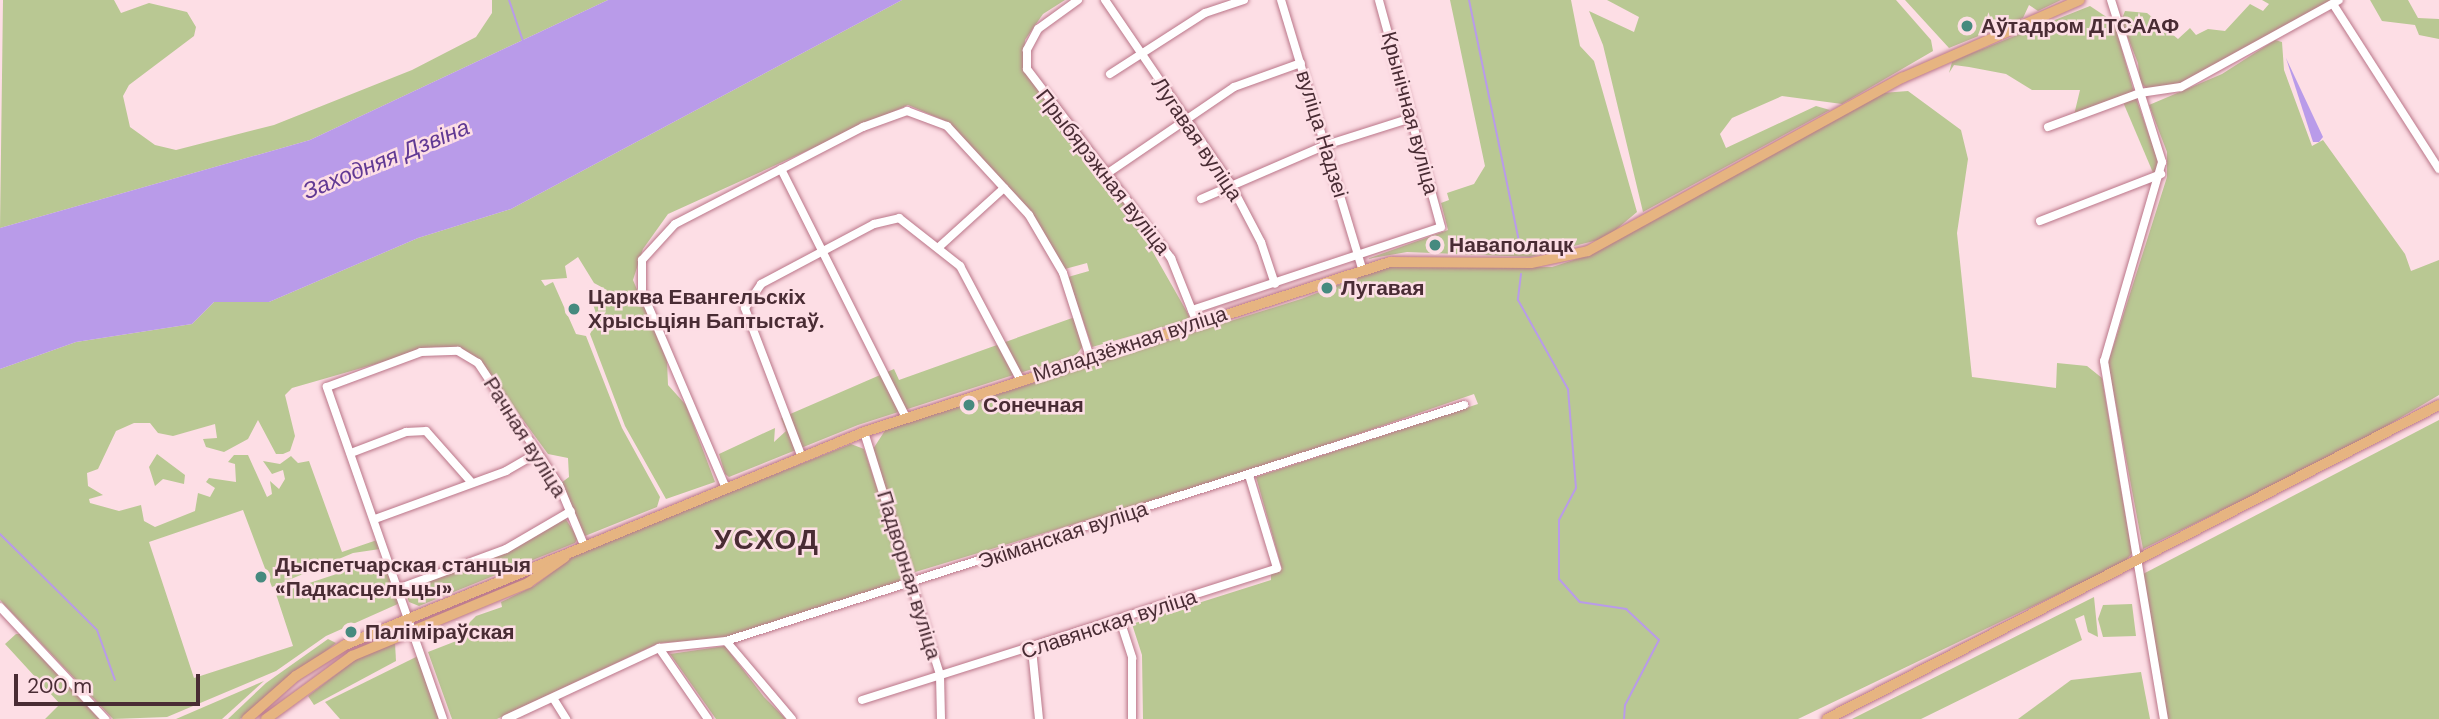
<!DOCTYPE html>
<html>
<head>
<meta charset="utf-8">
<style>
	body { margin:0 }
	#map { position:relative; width:2439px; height:719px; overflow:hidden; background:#fddee5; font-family:"DM Sans",sans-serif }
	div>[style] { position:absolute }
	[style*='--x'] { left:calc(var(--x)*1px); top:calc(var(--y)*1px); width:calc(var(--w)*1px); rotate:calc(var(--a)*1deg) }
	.green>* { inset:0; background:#b9c893 }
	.water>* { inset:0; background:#b99be9 }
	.stream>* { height:2px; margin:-1px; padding:0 1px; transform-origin:1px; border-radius:1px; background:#b99be9 }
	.roads { filter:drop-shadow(0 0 2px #ba7689) drop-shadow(0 0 2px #ba7689) }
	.minor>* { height:8px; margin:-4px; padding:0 4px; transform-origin:4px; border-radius:4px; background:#fff }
	.major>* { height:10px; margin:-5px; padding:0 5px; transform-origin:5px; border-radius:5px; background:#e6b481 }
	.dots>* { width:19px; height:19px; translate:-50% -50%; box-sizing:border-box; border:4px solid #fddee5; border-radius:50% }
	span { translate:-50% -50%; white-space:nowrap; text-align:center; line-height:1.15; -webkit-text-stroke:5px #fddee5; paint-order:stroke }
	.poi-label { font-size:21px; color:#492c34; font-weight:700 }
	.left { translate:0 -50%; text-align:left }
	.street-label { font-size:21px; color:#492c34 }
	.water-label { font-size:23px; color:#613994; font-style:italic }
	.district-label { font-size:28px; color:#492c34; font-weight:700; letter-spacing:2px }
	.scale { position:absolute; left:14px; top:674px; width:186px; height:32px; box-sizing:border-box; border:4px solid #492c34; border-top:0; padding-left:9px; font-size:21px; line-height:24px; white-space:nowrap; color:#492c34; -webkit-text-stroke:5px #fddee5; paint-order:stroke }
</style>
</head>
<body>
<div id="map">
	<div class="green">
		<i style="clip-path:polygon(3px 0,114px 0,121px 13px,149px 3px,187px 12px,196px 27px,194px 36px,129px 85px,123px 96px,130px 127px,155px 145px,176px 150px,274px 125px,412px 70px,476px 37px,492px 13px,492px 0,608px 0,310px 140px,0 228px)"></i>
		<i style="clip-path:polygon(902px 0,1065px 0,1043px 14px,1025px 40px,1023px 70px,1129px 210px,1191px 319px,1092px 347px,1068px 277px,1089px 271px,1087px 263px,1065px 269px,1027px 210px,950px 123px,908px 105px,668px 214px,643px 249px,633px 280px,667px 361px,668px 385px,686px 405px,715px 482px,666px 499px,625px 426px,590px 334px,598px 320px,593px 304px,603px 302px,607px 290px,594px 283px,578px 257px,565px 266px,567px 278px,541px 280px,545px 286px,553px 282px,576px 334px,586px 336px,622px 428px,660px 497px,657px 507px,585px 536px,561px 483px,569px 477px,568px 458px,548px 454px,479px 360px,457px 348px,435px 347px,292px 388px,285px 395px,295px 436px,290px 451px,283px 454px,276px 454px,258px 420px,248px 439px,224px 452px,206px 447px,203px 439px,217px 438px,215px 424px,173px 436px,158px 433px,150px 423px,134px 423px,116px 431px,98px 469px,87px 473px,88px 486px,103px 495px,89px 499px,90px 503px,119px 511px,141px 505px,144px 521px,155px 527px,195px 511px,198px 493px,210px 497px,215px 488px,206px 482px,209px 478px,236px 482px,235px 464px,228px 462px,234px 455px,248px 455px,267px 497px,272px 494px,270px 481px,279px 489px,285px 479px,283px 470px,272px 474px,263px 461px,280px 464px,291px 456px,298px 463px,309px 461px,342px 552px,377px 540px,380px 549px,353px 553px,272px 587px,243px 510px,149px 542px,194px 678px,293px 646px,276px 594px,379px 560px,387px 566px,400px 603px,326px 636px,276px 671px,167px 717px,113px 719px,0 600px,0 369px,76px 342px,192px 324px,214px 302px,269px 302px,418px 238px,511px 209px)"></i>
		<i style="clip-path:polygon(1450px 0,1571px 0,1580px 46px,1594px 61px,1637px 212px,1606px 238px,1530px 257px,1407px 252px,1367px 259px,1448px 230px,1441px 203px,1449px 200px,1447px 193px,1474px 184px,1485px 166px)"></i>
		<i style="clip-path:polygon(1607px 0,1896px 0,1931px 40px,1933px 51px,1842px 104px,1782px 96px,1732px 118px,1720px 134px,1726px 148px,1816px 106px,1830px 110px,1643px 212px,1603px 45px,1589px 11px,1634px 32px,1639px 17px)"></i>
		<i style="clip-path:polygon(1905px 0,2061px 0,2038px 11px,2029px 5px,2023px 18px,1949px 48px)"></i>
		<i style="clip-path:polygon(2262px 0,2332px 0,2180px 84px,2147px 89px,2140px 82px,2138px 63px,2121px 21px,2125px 11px,2147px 13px,2178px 39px,2190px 28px,2196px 35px,2208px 29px,2225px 31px,2250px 4px,2263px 11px,2269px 4px)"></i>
		<i style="clip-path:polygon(2370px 0,2408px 0,2418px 18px,2439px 19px,2439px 39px,2419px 35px,2415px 25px,2382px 21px)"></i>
		<i style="clip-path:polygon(2090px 6px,2114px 22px,2134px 92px,2074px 115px,2080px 90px,2032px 90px,2006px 74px,1969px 67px,1954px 65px,1949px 73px,1952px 62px,1967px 55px)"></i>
		<i style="clip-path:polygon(2275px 40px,2282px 42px,2284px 70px,2312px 146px,2323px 140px,2405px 254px,2411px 271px,2439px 260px,2439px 395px,2353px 446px,2143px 549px,2108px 363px,2167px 177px,2167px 152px,2149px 105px,2222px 74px)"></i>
		<i style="clip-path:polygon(1908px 91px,1961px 130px,1968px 159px,1957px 233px,1972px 377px,2056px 388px,2057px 363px,2087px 366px,2102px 378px,2132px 553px,2125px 562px,1798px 719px,1143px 719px,1142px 655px,1132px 624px,1271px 580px,1271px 574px,1282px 569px,1256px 477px,1478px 404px,1474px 394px,1260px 468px,912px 573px,873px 449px,886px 429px,1301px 299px,1391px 265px,1552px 267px,1589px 255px,1882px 93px)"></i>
		<i style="clip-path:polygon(2136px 98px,2159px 163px,2154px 175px,2123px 102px)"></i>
		<i style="clip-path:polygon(1075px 317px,1083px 346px,1076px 355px,858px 425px,729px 477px,725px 474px,719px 454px,775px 428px,774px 442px,786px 431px,781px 418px,894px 369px,899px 380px)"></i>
		<i style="clip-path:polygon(2439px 420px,2439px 719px,2168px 719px,2143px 574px)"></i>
		<i style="clip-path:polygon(851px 444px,864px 449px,906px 574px,902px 582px,725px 638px,659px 643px,497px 719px,452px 719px,428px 652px,464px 638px,461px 631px,476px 616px,502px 607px,501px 602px,534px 586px,579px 552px)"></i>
		<i style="clip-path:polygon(157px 454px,185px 475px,184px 484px,163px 479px,155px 486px,149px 467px)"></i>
		<i style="clip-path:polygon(565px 518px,578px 538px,575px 543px,419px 606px,409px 602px,404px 590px,507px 552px)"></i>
		<i style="clip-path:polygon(2094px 597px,2098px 637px,2088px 632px,2084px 615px,2075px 619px,2082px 640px,1921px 719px,1852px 719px)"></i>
		<i style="clip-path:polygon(2132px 604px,2136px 636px,2103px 637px,2098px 619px,2103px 605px)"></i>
		<i style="clip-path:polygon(16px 634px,20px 634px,99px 719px,45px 719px,60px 704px,5px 644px)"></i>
		<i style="clip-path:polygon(328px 639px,336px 643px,240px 719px,228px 719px,266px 683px)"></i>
		<i style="clip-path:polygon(395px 643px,396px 661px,314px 705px,308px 696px,356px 659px)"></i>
		<i style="clip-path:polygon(725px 646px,764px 697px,786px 719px,716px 719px,670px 654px)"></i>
		<i style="clip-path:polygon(418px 656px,439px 719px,340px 719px,325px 702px)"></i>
		<i style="clip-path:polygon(2141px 672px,2150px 719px,2018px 719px,2071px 680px)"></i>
		<i style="clip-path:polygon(264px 681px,222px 719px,176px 719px)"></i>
	</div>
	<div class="water">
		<i style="clip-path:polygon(608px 0,902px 0,511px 209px,418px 238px,269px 302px,214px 302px,192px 324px,76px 342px,0 369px,0 228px,310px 140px)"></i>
		<i style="clip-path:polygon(2286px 58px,2323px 137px,2319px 142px,2313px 142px)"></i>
	</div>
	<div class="stream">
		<i style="--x:509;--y:0;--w:46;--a:71.2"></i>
		<i style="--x:1469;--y:0;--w:251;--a:78.3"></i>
		<i style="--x:1521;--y:274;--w:26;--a:97"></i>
		<i style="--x:1518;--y:300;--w:102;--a:60.7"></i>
		<i style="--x:1568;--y:389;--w:99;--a:85.4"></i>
		<i style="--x:1576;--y:488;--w:36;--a:118"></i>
		<i style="--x:1559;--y:520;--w:59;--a:90"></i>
		<i style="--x:1559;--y:579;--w:31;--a:48"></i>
		<i style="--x:1580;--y:602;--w:47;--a:8.7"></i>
		<i style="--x:1626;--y:609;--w:45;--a:43.2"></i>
		<i style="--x:1659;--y:640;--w:73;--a:117.6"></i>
		<i style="--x:1625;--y:705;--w:14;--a:94"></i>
		<i style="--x:0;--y:534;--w:136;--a:44.7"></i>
		<i style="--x:97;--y:630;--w:53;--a:70.2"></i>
	</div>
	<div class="roads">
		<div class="minor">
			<i style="--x:1078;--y:0;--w:49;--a:144.1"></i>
			<i style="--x:1038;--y:29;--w:24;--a:118"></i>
			<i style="--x:1027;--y:50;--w:19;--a:90"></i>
			<i style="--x:1027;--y:69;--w:238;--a:52.7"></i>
			<i style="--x:1171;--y:258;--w:70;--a:68.2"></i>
			<i style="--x:1105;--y:0;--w:222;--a:55.7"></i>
			<i style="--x:1230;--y:183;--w:67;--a:62.3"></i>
			<i style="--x:1261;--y:242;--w:44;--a:71.6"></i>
			<i style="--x:1281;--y:0;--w:281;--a:73.2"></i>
			<i style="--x:2111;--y:0;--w:170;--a:72.5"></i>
			<i style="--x:2162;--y:162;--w:207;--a:106.2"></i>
			<i style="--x:2104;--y:361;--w:363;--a:80.5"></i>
			<i style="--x:2333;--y:4;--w:196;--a:57.3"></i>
			<i style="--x:1110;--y:74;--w:113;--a:-32.7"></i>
			<i style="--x:1205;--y:13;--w:41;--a:-18.4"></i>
			<i style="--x:2048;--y:127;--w:98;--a:-20.3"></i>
			<i style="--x:2140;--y:93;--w:41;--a:-8.3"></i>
			<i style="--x:2181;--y:87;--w:180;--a:-28.8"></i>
			<i style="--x:781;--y:169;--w:278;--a:63.3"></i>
			<i style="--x:1105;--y:175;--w:156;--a:-34.3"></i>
			<i style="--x:1234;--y:87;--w:71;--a:-19.7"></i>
			<i style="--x:1201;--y:199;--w:136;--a:-23.4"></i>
			<i style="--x:1326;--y:145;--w:89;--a:-17.6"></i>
			<i style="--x:2040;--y:221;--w:130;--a:-21.2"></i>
			<i style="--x:939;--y:247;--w:88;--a:-42.2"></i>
			<i style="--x:1192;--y:310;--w:262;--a:-18.4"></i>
			<i style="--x:1441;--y:227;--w:235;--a:-105.3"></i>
			<i style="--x:864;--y:432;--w:255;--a:72.6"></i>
			<i style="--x:940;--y:675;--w:44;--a:88.7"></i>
			<i style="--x:351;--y:453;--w:59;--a:-20.9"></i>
			<i style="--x:406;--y:432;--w:20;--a:-3"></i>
			<i style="--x:426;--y:431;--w:69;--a:48.5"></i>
			<i style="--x:801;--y:455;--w:157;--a:-110.9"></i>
			<i style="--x:745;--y:308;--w:29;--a:-56"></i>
			<i style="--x:761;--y:284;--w:128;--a:-28"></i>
			<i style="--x:874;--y:224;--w:26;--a:-13"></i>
			<i style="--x:899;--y:218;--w:78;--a:38.2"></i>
			<i style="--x:960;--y:266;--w:128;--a:62"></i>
			<i style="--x:725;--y:486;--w:212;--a:-113.1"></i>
			<i style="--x:642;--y:291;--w:31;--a:-90"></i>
			<i style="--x:642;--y:260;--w:49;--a:-47.5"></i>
			<i style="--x:675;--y:224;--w:212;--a:-27.3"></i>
			<i style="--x:863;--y:127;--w:47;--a:-20"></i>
			<i style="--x:907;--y:111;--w:43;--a:20.6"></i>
			<i style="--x:947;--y:126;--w:121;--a:47.3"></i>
			<i style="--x:1029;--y:215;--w:67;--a:59.6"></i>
			<i style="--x:1063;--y:273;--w:88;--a:72.2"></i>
			<i style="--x:375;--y:519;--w:140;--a:-20.1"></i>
			<i style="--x:506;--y:471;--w:36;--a:-30"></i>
			<i style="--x:400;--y:588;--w:113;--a:-20.2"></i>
			<i style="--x:506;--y:549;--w:75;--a:-30.3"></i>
			<i style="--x:0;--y:607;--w:154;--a:46.8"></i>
			<i style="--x:1120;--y:620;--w:40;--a:72"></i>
			<i style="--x:1132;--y:658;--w:61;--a:90"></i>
			<i style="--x:726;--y:641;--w:102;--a:49.8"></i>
			<i style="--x:659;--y:648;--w:67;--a:-6"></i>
			<i style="--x:726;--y:641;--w:775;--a:-17.73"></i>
			<i style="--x:1032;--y:649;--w:70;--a:84.3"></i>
			<i style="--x:553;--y:698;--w:25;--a:58"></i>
			<i style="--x:862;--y:700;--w:435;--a:-17.6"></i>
			<i style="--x:1277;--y:568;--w:97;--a:-106.8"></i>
			<i style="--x:443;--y:719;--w:352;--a:-109.3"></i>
			<i style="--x:327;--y:387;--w:100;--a:-20.4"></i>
			<i style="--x:421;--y:352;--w:37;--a:-2"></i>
			<i style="--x:458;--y:351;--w:23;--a:31"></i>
			<i style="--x:478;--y:363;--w:146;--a:56.4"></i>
			<i style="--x:559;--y:485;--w:65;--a:67.4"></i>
			<i style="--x:506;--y:719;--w:169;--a:-24.9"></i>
			<i style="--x:659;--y:648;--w:86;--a:55.4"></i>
		</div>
		<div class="major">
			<i style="--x:247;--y:719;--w:65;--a:-41.3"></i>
			<i style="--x:296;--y:676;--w:58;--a:-32.3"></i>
			<i style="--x:345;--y:645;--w:561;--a:-22.31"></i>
			<i style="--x:864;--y:432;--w:553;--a:-17.91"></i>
			<i style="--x:1390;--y:262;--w:141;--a:0.4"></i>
			<i style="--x:1531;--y:263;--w:58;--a:-11.9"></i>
			<i style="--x:1588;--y:251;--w:359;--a:-28.9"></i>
			<i style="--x:1902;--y:78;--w:194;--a:-23.7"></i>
			<i style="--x:266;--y:719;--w:107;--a:-36.2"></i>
			<i style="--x:352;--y:656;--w:191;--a:-22.5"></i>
			<i style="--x:528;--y:583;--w:45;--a:-35.1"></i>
			<i style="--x:1827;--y:719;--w:688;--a:-27.16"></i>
		</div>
	</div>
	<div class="dots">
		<i style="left:1967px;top:26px;background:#468a7f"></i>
		<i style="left:1435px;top:245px;background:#468a7f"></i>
		<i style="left:1327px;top:288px;background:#468a7f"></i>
		<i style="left:574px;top:309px;background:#468a7f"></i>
		<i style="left:969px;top:405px;background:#468a7f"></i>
		<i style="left:261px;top:577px;background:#468a7f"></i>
		<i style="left:351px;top:632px;background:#468a7f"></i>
	</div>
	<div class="poi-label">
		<span class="left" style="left:1981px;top:26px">Аўтадром ДТСААФ</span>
		<span class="left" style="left:1449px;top:245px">Наваполацк</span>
		<span class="left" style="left:1341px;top:288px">Лугавая</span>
		<span class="left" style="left:588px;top:309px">Царква Евангельскіх<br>Хрысьціян Баптыстаў.</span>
		<span class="left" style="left:983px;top:405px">Сонечная</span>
		<span class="left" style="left:275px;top:577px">Дыспетчарская станцыя<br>«Падкасцельцы»</span>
		<span class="left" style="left:365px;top:632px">Паліміраўская</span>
	</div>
	<div class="street-label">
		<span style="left:1410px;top:113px;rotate:75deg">Крынічная вуліца</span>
		<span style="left:1322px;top:134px;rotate:73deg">вуліца Надзеі</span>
		<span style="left:1197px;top:139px;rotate:56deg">Лугавая вуліца</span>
		<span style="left:1103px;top:172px;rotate:52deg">Прыбярэжная вуліца</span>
		<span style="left:1130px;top:344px;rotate:-18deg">Маладзёжная вуліца</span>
		<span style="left:525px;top:437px;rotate:58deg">Рачная вуліца</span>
		<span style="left:1063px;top:535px;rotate:-18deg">Экіманская вуліца</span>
		<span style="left:909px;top:575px;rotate:73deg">Падворная вуліца</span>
		<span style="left:1109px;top:624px;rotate:-18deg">Славянская вуліца</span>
	</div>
	<div class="water-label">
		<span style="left:386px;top:159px;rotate:-22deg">Заходняя Дзвіна</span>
	</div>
	<div class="district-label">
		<span style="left:767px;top:540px">УСХОД</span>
	</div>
	<div class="scale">200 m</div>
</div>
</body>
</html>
